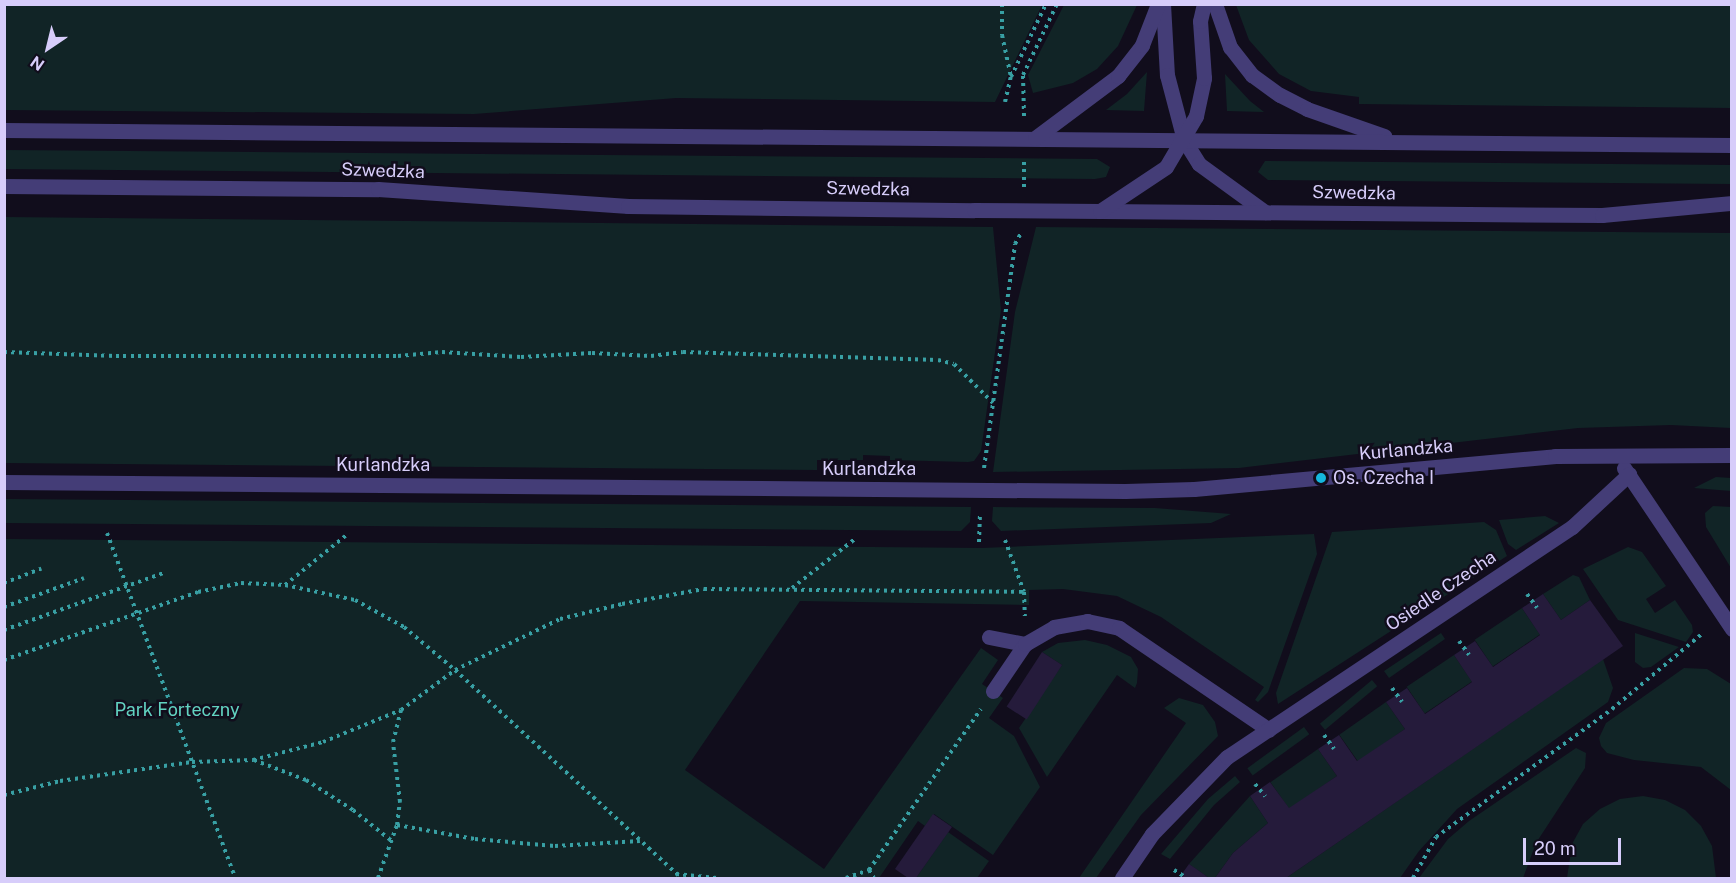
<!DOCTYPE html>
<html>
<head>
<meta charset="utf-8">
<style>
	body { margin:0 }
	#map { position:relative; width:1736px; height:883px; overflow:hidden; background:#110d1c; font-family:"Public Sans",sans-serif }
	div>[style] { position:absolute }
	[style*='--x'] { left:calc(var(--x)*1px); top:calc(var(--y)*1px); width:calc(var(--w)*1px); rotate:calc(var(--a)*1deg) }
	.green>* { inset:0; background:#112426; transform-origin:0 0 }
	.building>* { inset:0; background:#251b3b; transform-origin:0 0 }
	.path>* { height:4px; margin-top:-2px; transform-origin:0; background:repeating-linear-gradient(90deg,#38a0a4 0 3px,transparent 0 7.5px) }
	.minor>* { height:15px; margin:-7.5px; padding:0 7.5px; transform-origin:7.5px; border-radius:7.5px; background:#443d77 }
	.dots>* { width:16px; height:16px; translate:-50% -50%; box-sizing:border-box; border:3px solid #110d1c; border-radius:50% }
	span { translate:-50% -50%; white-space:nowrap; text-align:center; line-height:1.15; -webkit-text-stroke:5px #110d1c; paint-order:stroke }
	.street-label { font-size:18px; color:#d7cdfa }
	.poi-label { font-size:18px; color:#d7cdfa }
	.left { translate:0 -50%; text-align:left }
	.park-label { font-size:18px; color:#62d2c1 }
	.frame { position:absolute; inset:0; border:6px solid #d7cdfa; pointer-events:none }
	.north { position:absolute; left:18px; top:18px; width:60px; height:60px; -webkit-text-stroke:4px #110d1c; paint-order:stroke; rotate:215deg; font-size:16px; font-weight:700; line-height:24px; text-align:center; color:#d7cdfa }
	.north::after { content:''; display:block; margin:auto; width:21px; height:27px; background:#d7cdfa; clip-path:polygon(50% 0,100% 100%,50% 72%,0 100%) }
	.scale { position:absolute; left:1523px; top:838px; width:98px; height:27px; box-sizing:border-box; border:3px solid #d7cdfa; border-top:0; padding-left:8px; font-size:18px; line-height:21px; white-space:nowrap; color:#d7cdfa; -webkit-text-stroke:4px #110d1c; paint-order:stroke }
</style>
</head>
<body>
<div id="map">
	<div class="green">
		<i style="clip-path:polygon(5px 4px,1042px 4px,1042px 5px,995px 102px,676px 98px,474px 114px,5px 110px)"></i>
		<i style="clip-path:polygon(1064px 5px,1137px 5px,1118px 46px,1097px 69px,1073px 83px,1033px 93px,1028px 75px)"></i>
		<i style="clip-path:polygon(1236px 5px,1731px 6px,1731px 108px,1359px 104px,1359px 97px,1311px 91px,1279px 74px,1249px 40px)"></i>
		<i style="clip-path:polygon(1147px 72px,1144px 111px,1106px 110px,1127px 94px)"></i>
		<i style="clip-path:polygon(1225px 74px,1250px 101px,1264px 112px,1227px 111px)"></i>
		<i style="clip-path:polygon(5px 150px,1097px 159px,1110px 167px,1106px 177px,1095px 179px,5px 169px)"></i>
		<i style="clip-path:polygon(1265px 161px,1731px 165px,1731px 184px,1268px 180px,1258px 172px)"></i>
		<i style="clip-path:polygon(5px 217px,993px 227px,1001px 310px,981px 451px,974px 461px,968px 462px,890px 460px,890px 456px,863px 455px,863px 460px,817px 460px,817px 470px,5px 463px)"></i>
		<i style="clip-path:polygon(1036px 227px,1731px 233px,1731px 428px,1671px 425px,1578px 428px,1239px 468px,993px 472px,1015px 312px)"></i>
		<i style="clip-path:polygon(1716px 477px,1731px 478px,1731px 491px,1694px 488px)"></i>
		<i style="clip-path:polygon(5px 499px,971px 507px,970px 522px,961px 531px,5px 523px)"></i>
		<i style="clip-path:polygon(1713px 506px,1731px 507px,1731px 568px,1706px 527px,1705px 513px)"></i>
		<i style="clip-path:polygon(993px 507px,1155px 508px,1231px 514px,1211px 523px,1001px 531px,992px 521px)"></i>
		<i style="clip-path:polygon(1545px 516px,1559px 523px,1516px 550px,1508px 544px,1499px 520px)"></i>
		<i style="clip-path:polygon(1484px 522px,1496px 530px,1507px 556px,1278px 704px,1276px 693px,1332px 532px)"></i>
		<i style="clip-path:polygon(1314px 534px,1317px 554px,1268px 692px,1258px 702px,1255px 700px,1264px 687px,1161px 617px,1117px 596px,1063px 589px,1029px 590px,1029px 605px,800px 601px,685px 770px,824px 869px,981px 648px,998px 660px,982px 684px,1003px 698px,989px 718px,1014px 736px,1040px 787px,993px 855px,934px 814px,925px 826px,918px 821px,879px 878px,5px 878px,5px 539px,982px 548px)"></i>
		<i style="clip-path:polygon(1628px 547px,1642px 552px,1666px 586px,1646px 599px,1655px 613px,1675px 600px,1692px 625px,1693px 632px,1686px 642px,1618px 620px,1583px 569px)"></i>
		<i style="clip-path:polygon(1573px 575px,1579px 577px,1590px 600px,1561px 620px,1543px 594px)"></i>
		<i style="left:1522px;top:608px;width:32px;height:57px;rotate:56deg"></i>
		<i style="clip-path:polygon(1441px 633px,1445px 639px,1389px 678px,1384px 671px)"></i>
		<i style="clip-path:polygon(1635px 633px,1679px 647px,1651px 667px,1643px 668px,1635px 662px)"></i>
		<i style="clip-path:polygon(1085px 640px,1107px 645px,1131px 657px,1138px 669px,1137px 683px,1135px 688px,1117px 675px,1047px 777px,1019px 728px,1062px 665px,1042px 652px,1058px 643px)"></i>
		<i style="left:1454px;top:655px;width:32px;height:57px;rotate:56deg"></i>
		<i style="clip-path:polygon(1603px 659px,1613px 688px,1608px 702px,1457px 809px,1419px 851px,1400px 878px,1286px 878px)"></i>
		<i style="clip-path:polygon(1684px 668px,1707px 669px,1731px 684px,1731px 790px,1701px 767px,1634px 760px,1607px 753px,1601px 746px,1599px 738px,1606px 723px)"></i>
		<i style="left:1372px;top:680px;width:8px;height:68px;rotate:50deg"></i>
		<i style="clip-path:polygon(1179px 698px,1203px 705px,1215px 722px,1218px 736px,1141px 815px,1096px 878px,1079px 878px,1186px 723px,1164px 708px)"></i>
		<i style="left:1386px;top:702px;width:33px;height:57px;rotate:55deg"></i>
		<i style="left:1304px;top:727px;width:9px;height:70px;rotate:54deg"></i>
		<i style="clip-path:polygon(1576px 748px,1586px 753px,1585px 768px,1536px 843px,1523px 878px,1419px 878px,1448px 839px,1469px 821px)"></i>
		<i style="left:1318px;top:749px;width:33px;height:58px;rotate:55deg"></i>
		<i style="clip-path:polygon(1235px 776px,1240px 782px,1214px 805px,1170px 859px,1161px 854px,1208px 799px)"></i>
		<i style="clip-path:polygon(1250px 796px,1268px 823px,1233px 853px,1215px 878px,1209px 878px,1189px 864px)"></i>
		<i style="clip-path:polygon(1643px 796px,1665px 800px,1685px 810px,1701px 826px,1712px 846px,1716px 878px,1567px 878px,1572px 844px,1583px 824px,1600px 809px,1620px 799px)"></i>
		<i style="clip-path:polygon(948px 832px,989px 861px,977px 878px,916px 878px)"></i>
	</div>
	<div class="building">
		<i style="clip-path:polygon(1543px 594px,1561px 620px,1590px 600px,1623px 646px,1286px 878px,1215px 878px,1233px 853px,1268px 823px,1250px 796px,1270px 782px,1289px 808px,1337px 776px,1318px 749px,1339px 735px,1357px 761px,1405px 729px,1386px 702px,1407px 688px,1425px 714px,1472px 682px,1454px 655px,1475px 641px,1493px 667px,1540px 635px,1522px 608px)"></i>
		<i style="left:1042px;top:652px;width:24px;height:65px;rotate:33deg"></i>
		<i style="clip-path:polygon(933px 814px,952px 827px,916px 878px,908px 878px,895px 869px)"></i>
		<i style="clip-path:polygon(1189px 864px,1195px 868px,1209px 878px,1179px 878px)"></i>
	</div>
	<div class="path">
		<i style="--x:1002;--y:4;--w:31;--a:90"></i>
		<i style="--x:1002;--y:35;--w:43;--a:77.9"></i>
		<i style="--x:1005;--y:102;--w:26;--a:-77"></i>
		<i style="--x:1011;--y:77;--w:81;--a:-64.4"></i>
		<i style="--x:1024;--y:116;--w:41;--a:-91.4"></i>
		<i style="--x:1023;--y:75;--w:79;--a:-64.4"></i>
		<i style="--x:1024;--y:162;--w:26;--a:90"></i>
		<i style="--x:4;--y:352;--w:112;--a:2"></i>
		<i style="--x:116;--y:356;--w:282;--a:0"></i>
		<i style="--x:398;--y:356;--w:44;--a:-5.2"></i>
		<i style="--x:442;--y:352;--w:79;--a:3.6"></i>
		<i style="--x:521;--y:357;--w:71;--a:-3.2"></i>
		<i style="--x:592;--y:353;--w:59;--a:2.9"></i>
		<i style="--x:651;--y:356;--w:32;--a:-7"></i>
		<i style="--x:683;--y:352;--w:255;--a:1.8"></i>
		<i style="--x:938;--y:360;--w:16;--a:14"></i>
		<i style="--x:954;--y:364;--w:55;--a:45"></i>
		<i style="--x:984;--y:468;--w:226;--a:-82.1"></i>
		<i style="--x:1015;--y:244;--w:13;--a:-61"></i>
		<i style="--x:107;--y:533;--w:368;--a:69.6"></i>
		<i style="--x:1005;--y:540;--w:55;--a:69.9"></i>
		<i style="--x:1024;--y:592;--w:24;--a:88"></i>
		<i style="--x:979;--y:542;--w:29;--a:-88"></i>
		<i style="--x:4;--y:583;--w:40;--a:-21"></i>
		<i style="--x:285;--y:585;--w:82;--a:-39.1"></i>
		<i style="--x:792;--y:588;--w:80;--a:-37.9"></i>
		<i style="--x:1527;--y:594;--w:17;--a:54"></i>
		<i style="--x:4;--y:607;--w:85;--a:-19.9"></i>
		<i style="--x:4;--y:630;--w:172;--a:-19.7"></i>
		<i style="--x:1459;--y:641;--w:17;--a:54"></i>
		<i style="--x:4;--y:660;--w:206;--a:-19.3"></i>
		<i style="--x:198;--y:592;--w:44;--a:-11.8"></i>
		<i style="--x:241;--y:583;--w:44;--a:2.6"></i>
		<i style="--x:285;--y:585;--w:72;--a:12.1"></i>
		<i style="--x:355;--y:600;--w:56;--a:28.9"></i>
		<i style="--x:404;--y:627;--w:67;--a:40.1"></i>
		<i style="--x:455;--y:670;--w:307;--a:42.6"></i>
		<i style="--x:1392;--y:688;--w:17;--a:54"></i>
		<i style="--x:1324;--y:735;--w:17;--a:54"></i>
		<i style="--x:254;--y:760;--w:56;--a:21"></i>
		<i style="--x:306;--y:780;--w:56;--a:32.6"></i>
		<i style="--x:353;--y:810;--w:51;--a:38.7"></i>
		<i style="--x:1255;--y:784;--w:16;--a:50"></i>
		<i style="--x:4;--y:795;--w:58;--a:-14"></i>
		<i style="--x:60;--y:781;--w:133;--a:-8.2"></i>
		<i style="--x:192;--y:762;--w:61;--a:-1.9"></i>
		<i style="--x:253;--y:760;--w:72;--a:-14.4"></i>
		<i style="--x:323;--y:742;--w:84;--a:-22.3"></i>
		<i style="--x:401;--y:710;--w:67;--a:-36.5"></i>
		<i style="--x:455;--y:670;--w:117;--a:-25.9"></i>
		<i style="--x:560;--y:619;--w:64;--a:-13.6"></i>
		<i style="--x:622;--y:604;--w:83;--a:-10.4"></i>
		<i style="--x:704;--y:589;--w:320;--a:0.5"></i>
		<i style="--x:397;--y:825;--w:79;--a:10.2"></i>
		<i style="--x:475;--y:839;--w:80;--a:5"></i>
		<i style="--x:555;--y:846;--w:85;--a:-3.4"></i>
		<i style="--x:869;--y:870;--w:9;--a:58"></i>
		<i style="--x:1174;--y:870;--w:15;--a:32"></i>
		<i style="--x:676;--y:874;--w:41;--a:5.6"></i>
		<i style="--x:378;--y:878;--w:56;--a:-70.3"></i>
		<i style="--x:397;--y:825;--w:23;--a:-83"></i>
		<i style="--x:400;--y:802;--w:60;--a:-96.7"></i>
		<i style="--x:393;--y:742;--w:33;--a:-76"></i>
		<i style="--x:846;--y:878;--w:24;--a:-19"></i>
		<i style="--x:869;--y:870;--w:196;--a:-55.2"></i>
		<i style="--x:1413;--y:878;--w:47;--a:-60.7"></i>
		<i style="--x:1436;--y:837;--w:218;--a:-36"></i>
		<i style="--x:1612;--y:709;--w:119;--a:-39.9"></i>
	</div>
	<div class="minor">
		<i style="--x:1163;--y:4;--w:71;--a:86.8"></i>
		<i style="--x:1167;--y:75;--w:67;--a:75.3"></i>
		<i style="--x:1184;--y:140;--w:28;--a:58"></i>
		<i style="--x:1199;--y:164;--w:82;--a:36"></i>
		<i style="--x:1215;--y:4;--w:46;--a:70.8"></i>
		<i style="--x:1230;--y:47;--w:36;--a:52"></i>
		<i style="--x:1252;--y:75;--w:34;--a:36"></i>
		<i style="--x:1280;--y:95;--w:30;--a:27"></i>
		<i style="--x:1307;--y:109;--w:82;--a:19.3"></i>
		<i style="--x:4;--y:130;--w:1728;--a:0.5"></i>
		<i style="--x:1035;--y:138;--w:104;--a:-36.8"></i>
		<i style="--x:1118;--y:76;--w:39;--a:-52"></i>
		<i style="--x:1142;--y:45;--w:44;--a:-68.7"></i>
		<i style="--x:4;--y:186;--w:374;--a:0.5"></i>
		<i style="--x:378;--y:189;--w:251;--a:3.9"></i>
		<i style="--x:628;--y:206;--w:346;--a:0.7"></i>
		<i style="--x:974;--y:210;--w:628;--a:0.46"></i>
		<i style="--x:1602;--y:215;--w:131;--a:-5.3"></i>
		<i style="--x:1100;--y:211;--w:79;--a:-33.7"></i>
		<i style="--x:1166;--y:167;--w:59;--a:-59.5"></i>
		<i style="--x:1196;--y:116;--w:39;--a:-78"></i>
		<i style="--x:1204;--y:78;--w:57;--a:-94"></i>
		<i style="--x:1200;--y:21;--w:17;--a:-77"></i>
		<i style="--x:1624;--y:468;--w:194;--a:56.1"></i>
		<i style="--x:4;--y:482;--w:1121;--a:0.46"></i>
		<i style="--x:1125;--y:491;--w:69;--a:-1.7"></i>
		<i style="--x:1194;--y:489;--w:363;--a:-5.2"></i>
		<i style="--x:1555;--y:456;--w:177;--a:-0.3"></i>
		<i style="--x:989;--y:637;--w:37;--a:11"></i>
		<i style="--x:993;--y:691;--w:57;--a:-55.8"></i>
		<i style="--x:1025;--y:644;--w:34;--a:-30"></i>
		<i style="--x:1054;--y:627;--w:34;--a:-10"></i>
		<i style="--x:1087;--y:621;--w:33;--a:12"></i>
		<i style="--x:1119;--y:628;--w:181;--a:34.2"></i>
		<i style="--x:1122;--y:878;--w:53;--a:-55.7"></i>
		<i style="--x:1152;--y:834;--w:107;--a:-45.8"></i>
		<i style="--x:1227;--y:757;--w:415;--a:-33.7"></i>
		<i style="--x:1572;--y:527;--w:78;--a:-42.9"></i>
	</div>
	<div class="dots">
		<i style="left:1321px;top:478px;background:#15b7de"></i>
	</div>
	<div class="street-label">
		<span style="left:383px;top:171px;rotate:2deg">Szwedzka</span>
		<span style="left:868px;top:189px;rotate:1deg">Szwedzka</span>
		<span style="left:1354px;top:193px;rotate:1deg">Szwedzka</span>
		<span style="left:1406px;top:450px;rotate:-5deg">Kurlandzka</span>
		<span style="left:383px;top:465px">Kurlandzka</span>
		<span style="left:869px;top:469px">Kurlandzka</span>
		<span style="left:1441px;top:591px;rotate:-34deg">Osiedle Czecha</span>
	</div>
	<div class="poi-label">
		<span class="left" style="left:1333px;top:478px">Os. Czecha I</span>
	</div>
	<div class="park-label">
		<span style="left:177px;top:710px">Park Forteczny</span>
	</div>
	<div class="frame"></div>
	<div class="north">N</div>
	<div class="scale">20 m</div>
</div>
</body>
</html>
